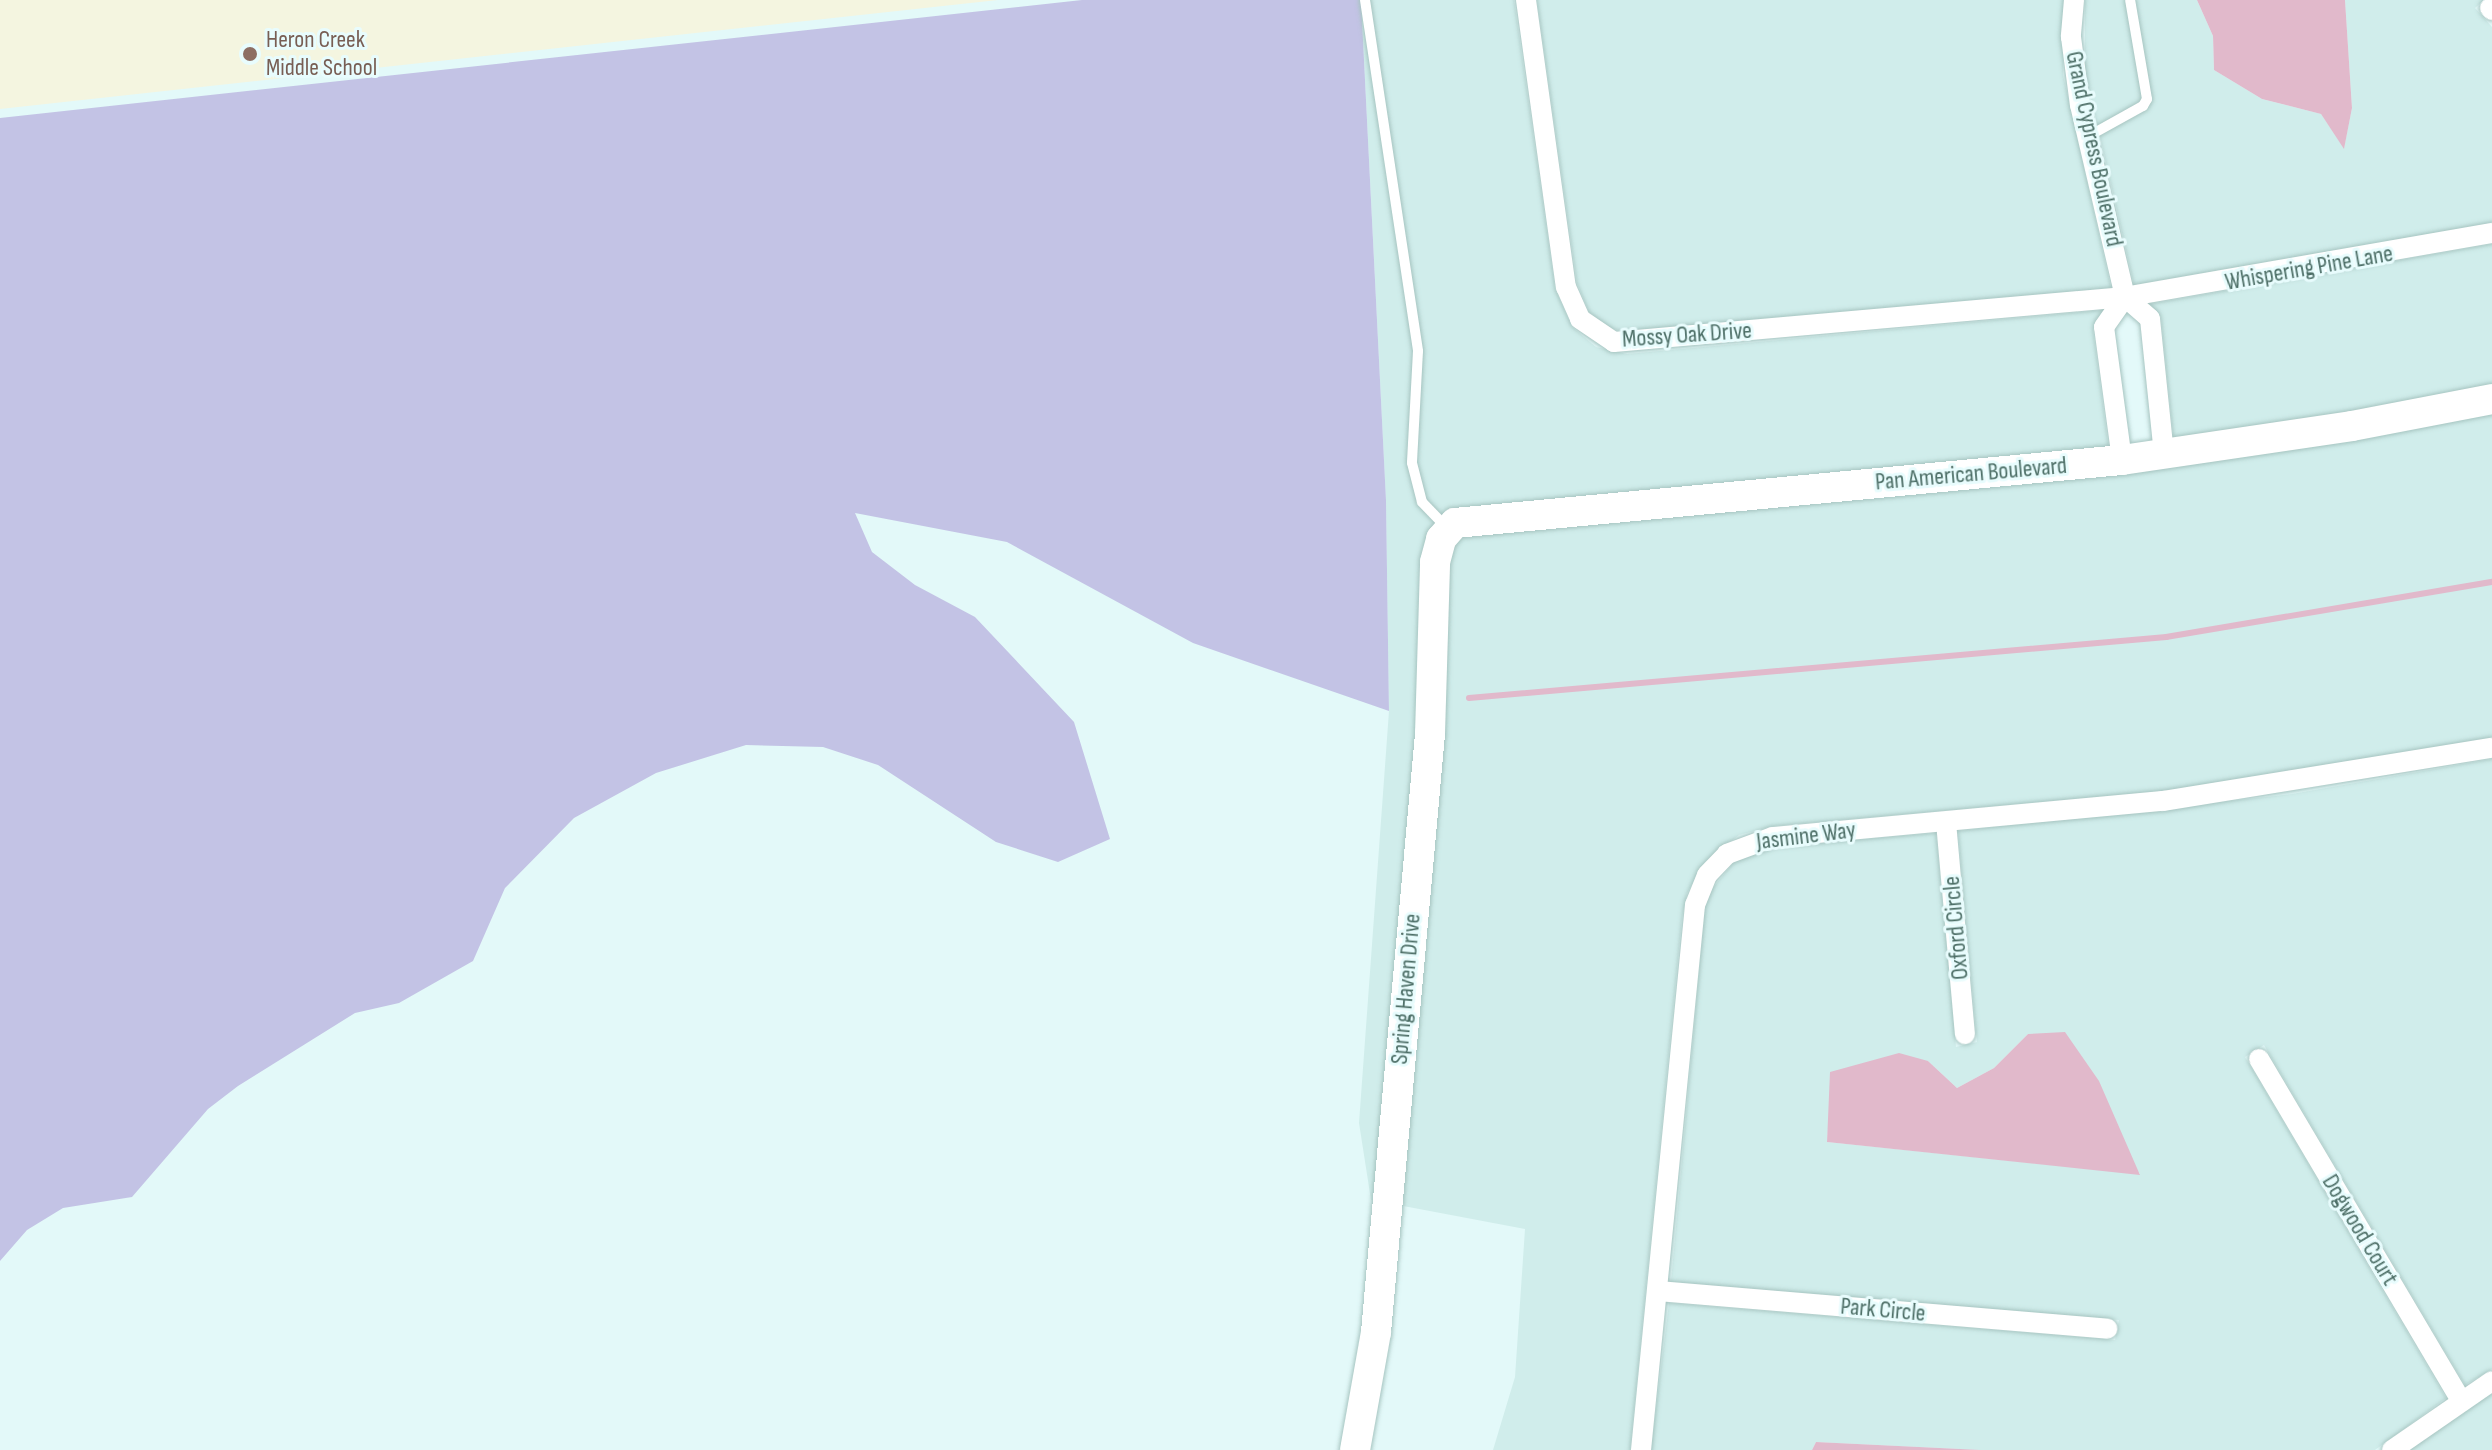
<!DOCTYPE html>
<html>
<head>
<meta charset="utf-8">
<style>
	body { margin:0 }
	#map { position:relative; width:2492px; height:1450px; overflow:hidden; background:#e3f9f9; font-family:"Sofia Sans Condensed",sans-serif }
	div>[style] { position:absolute }
	[style*='--x'] { left:calc(var(--x)*1px); top:calc(var(--y)*1px); width:calc(var(--w)*1px); rotate:calc(var(--a)*1deg) }
	.residential>* { inset:0; background:#d0edeb }
	.education>* { inset:0; background:#f4f5e0 }
	.green>* { inset:0; background:#c3c3e5 }
	.water>* { inset:0; background:#e1b9cb }
	.stream>* { height:6px; margin:-3px; padding:0 3px; transform-origin:3px; border-radius:3px; background:#e1b9cb }
	.roads { filter:drop-shadow(0 0 2px #a6c4c0) drop-shadow(0 0 2px #a6c4c0) }
	.lane>* { height:10px; margin:-5px; padding:0 5px; transform-origin:5px; border-radius:5px; background:#fff }
	.street>* { height:20px; margin:-10px; padding:0 10px; transform-origin:10px; border-radius:10px; background:#fff }
	.secondary>* { height:30px; margin:-15px; padding:0 15px; transform-origin:15px; border-radius:15px; background:#fff }
	.dots>* { width:22px; height:22px; translate:-50% -50%; box-sizing:border-box; border:4px solid #e8fcfd; border-radius:50% }
	span { translate:-50% -50%; white-space:nowrap; text-align:center; line-height:1.15; -webkit-text-stroke:6px #e8fcfd; paint-order:stroke }
	.education-label { font-size:24px; color:#785e54 }
	.left { translate:0 -50%; text-align:left }
	.street-label { font-size:24px; color:#4c6e66 }
</style>
</head>
<body>
<div id="map">
	<div class="residential">
		<i style="clip-path:polygon(1361px 0,1514px 0,1555px 289px,1572px 327px,1596px 347px,1627px 354px,2104px 310px,2093px 330px,2109px 451px,1453px 513px,1424px 643px,1376px 1201px,1371px 1200px,1359px 1123px,1389px 711px,1386px 500px)"></i>
		<i style="clip-path:polygon(1537px 0,2063px 0,2063px 75px,2111px 288px,1630px 332px,1608px 328px,1589px 312px,1577px 283px)"></i>
		<i style="clip-path:polygon(2085px 0,2197px 0,2213px 36px,2214px 70px,2262px 99px,2321px 114px,2344px 148px,2352px 108px,2345px 0,2484px 0,2475px 8px,2492px 27px,2492px 223px,2134px 285px,2085px 70px)"></i>
		<i style="clip-path:polygon(2492px 244px,2492px 388px,2174px 443px,2161px 317px,2150px 304px)"></i>
		<i style="clip-path:polygon(2492px 409px,2492px 738px,2163px 791px,1773px 826px,1739px 835px,1705px 862px,1687px 893px,1682px 917px,1630px 1450px,1493px 1450px,1515px 1377px,1525px 1229px,1398px 1205px,1446px 562px,1460px 533px)"></i>
		<i style="clip-path:polygon(evenodd,2492px 759px,2492px 1369px,2465px 1385px,2264px 1045px,2245px 1057px,2446px 1398px,2375px 1450px,1981px 1450px,1816px 1442px,1812px 1450px,1651px 1450px,1669px 1303px,2115px 1340px,2119px 1320px,1671px 1282px,1705px 906px,1712px 889px,1734px 862px,1774px 847px,1936px 833px,1956px 1047px,1977px 1042px,1958px 831px,2292px 794px,2492px 759px,2028px 1034px,2140px 1174px,1827px 1142px,1830px 1102px,1928px 1061px,1957px 1088px,1994px 1068px,2028px 1034px)"></i>
		<i style="clip-path:polygon(2492px 1393px,2492px 1450px,2408px 1450px)"></i>
	</div>
	<div class="education">
		<i style="clip-path:polygon(0 0,998px 0,0 109px)"></i>
	</div>
	<div class="green">
		<i style="clip-path:polygon(1082px 0,1361px 0,1386px 500px,1389px 711px,1193px 643px,1007px 542px,855px 513px,872px 552px,915px 585px,975px 617px,1074px 722px,1110px 839px,1058px 862px,996px 842px,878px 765px,823px 747px,746px 745px,656px 773px,574px 818px,505px 888px,473px 961px,399px 1003px,355px 1013px,238px 1086px,208px 1109px,132px 1197px,63px 1208px,27px 1230px,0 1261px,0 118px)"></i>
	</div>
	<div class="water">
		<i style="clip-path:polygon(2197px 0,2345px 0,2352px 108px,2344px 149px,2321px 114px,2262px 99px,2214px 70px,2213px 36px)"></i>
		<i style="clip-path:polygon(2065px 1032px,2099px 1081px,2140px 1175px,1827px 1142px,1830px 1072px,1899px 1053px,1928px 1061px,1957px 1088px,1994px 1068px,2028px 1034px)"></i>
		<i style="clip-path:polygon(1816px 1442px,1981px 1450px,1812px 1450px)"></i>
	</div>
	<div class="stream">
		<i style="--x:1469;--y:698;--w:700;--a:-5"></i>
		<i style="--x:2166;--y:637;--w:331;--a:-9.6"></i>
	</div>
	<div class="roads">
		<div class="lane">
			<i style="--x:1365;--y:0;--w:355;--a:81.4"></i>
			<i style="--x:1418;--y:351;--w:112;--a:93.1"></i>
			<i style="--x:1412;--y:463;--w:40;--a:75.6"></i>
			<i style="--x:1422;--y:502;--w:35;--a:46"></i>
			<i style="--x:2087;--y:137;--w:64;--a:-29"></i>
			<i style="--x:2143;--y:106;--w:8;--a:-60"></i>
			<i style="--x:2147;--y:99;--w:100;--a:-99.7"></i>
		</div>
		<div class="street">
			<i style="--x:1526;--y:0;--w:290;--a:82.1"></i>
			<i style="--x:1566;--y:287;--w:35;--a:66"></i>
			<i style="--x:1580;--y:319;--w:41;--a:34.1"></i>
			<i style="--x:1614;--y:342;--w:513;--a:-5.03"></i>
			<i style="--x:2125;--y:297;--w:373;--a:-9.9"></i>
			<i style="--x:2074;--y:0;--w:37;--a:95"></i>
			<i style="--x:2071;--y:37;--w:69;--a:82.5"></i>
			<i style="--x:2080;--y:105;--w:197;--a:76.8"></i>
			<i style="--x:2125;--y:297;--w:33;--a:41"></i>
			<i style="--x:2150;--y:319;--w:136;--a:84.1"></i>
			<i style="--x:2490;--y:8;--w:3;--a:45"></i>
			<i style="--x:2122;--y:460;--w:134;--a:-97.7"></i>
			<i style="--x:2104;--y:327;--w:37;--a:-55"></i>
			<i style="--x:1946;--y:822;--w:213;--a:84.9"></i>
			<i style="--x:2259;--y:1059;--w:396;--a:59.4"></i>
			<i style="--x:1659;--y:1291;--w:450;--a:4.8"></i>
			<i style="--x:1641;--y:1450;--w:548;--a:-84.34"></i>
			<i style="--x:1695;--y:905;--w:32;--a:-68"></i>
			<i style="--x:1707;--y:875;--w:29;--a:-46"></i>
			<i style="--x:1727;--y:854;--w:49;--a:-20.3"></i>
			<i style="--x:1773;--y:837;--w:392;--a:-5.3"></i>
			<i style="--x:2163;--y:801;--w:333;--a:-9.2"></i>
			<i style="--x:2392;--y:1450;--w:121;--a:-34.6"></i>
		</div>
		<div class="secondary">
			<i style="--x:1355;--y:1450;--w:120;--a:-79.9"></i>
			<i style="--x:1376;--y:1332;--w:600;--a:-84.84"></i>
			<i style="--x:1430;--y:734;--w:172;--a:-88.3"></i>
			<i style="--x:1435;--y:562;--w:24;--a:-75"></i>
			<i style="--x:1441;--y:539;--w:21;--a:-49"></i>
			<i style="--x:1455;--y:523;--w:670;--a:-5.4"></i>
			<i style="--x:2122;--y:460;--w:232;--a:-8.4"></i>
			<i style="--x:2352;--y:426;--w:143;--a:-10.9"></i>
		</div>
	</div>
	<div class="dots">
		<i style="left:250px;top:54px;background:#8d6e63"></i>
	</div>
	<div class="education-label">
		<span class="left" style="left:266px;top:54px">Heron Creek<br>Middle School</span>
	</div>
	<div class="street-label">
		<span style="left:2094px;top:149px;rotate:78deg">Grand Cypress Boulevard</span>
		<span style="left:2309px;top:268px;rotate:-10deg">Whispering Pine Lane</span>
		<span style="left:1687px;top:335px;rotate:-4deg">Mossy Oak Drive</span>
		<span style="left:1971px;top:474px;rotate:-5deg">Pan American Boulevard</span>
		<span style="left:1806px;top:836px;rotate:-7deg">Jasmine Way</span>
		<span style="left:1956px;top:928px;rotate:-95deg">Oxford Circle</span>
		<span style="left:1406px;top:989px;rotate:-85deg">Spring Haven Drive</span>
		<span style="left:2360px;top:1230px;rotate:59deg">Dogwood Court</span>
		<span style="left:1883px;top:1310px;rotate:5deg">Park Circle</span>
	</div>
</div>
</body>
</html>
